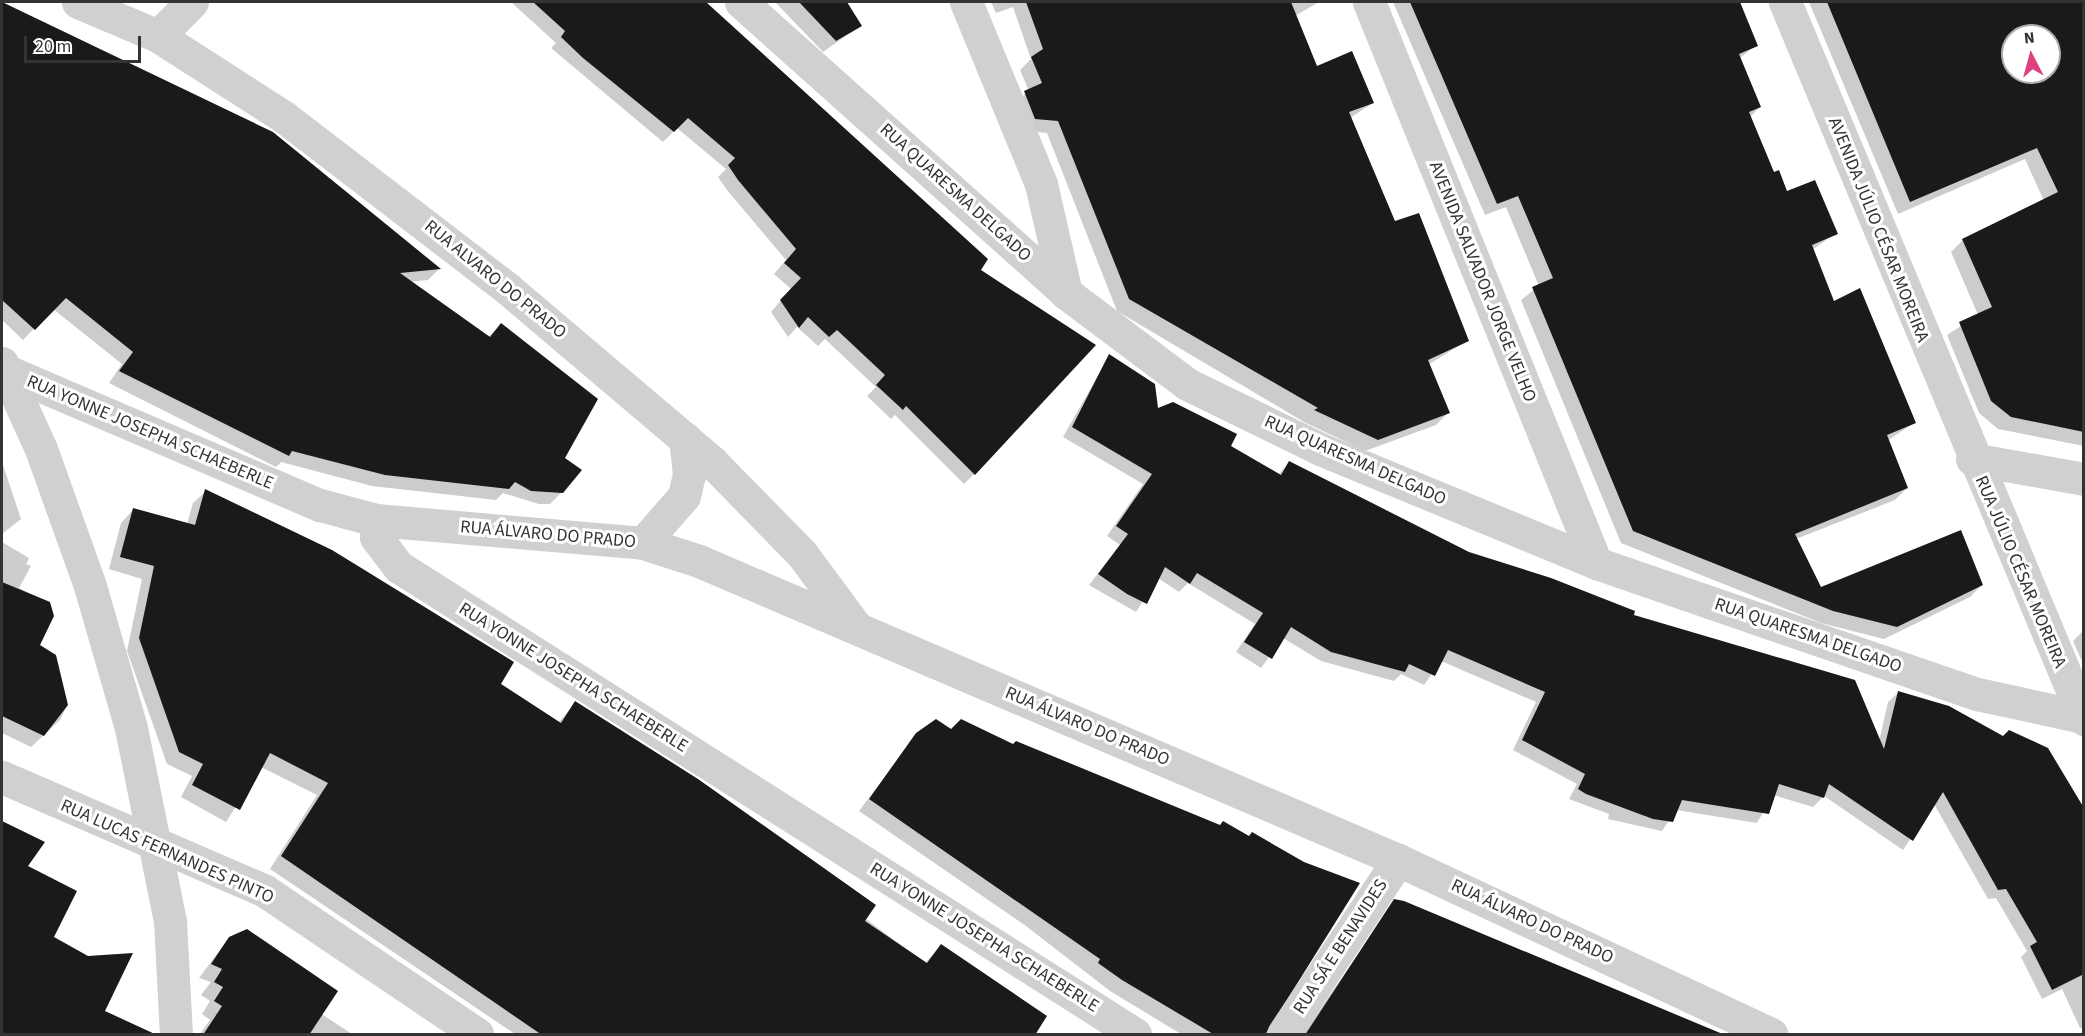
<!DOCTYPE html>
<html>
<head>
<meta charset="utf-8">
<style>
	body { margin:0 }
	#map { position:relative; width:2085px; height:1036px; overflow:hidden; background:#fff; font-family:"Source Sans 3",sans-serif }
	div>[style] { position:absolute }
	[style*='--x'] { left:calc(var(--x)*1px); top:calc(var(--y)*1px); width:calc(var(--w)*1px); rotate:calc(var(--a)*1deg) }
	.shadow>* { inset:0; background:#0003 }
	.building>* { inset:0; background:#1a1a1a }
	.minor>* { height:33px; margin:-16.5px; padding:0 16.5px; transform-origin:16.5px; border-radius:16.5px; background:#d0d0d0 }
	span { translate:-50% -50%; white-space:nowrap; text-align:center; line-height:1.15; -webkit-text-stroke:6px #fff; paint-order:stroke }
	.street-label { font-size:18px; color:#333 }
	.frame { position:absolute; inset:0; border:3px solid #333; pointer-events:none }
	.north { position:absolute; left:2001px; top:24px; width:60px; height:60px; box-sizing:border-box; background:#fff; border:2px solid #adadad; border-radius:50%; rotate:354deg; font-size:16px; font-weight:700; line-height:24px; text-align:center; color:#333 }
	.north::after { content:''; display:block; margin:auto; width:21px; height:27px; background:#dd417e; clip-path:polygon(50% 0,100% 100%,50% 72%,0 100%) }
	.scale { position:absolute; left:24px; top:36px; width:117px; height:27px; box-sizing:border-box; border:3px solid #333; border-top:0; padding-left:8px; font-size:18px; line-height:21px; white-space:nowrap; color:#333; -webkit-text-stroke:4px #fff; paint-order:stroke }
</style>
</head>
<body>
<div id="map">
	<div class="shadow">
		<i style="clip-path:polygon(2px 2px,265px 129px,439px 269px,428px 280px,409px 282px,488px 337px,501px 325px,563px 458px,562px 492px,550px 504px,539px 504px,503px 493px,496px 500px,372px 486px,281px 462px,276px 467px,109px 383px,122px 364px,53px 309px,23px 340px,2px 320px)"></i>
		<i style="clip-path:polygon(511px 2px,705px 2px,987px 259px,979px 271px,974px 474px,964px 484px,895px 415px,891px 419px,867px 396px,876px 387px,825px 339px,818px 346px,797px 327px,788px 337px,771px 312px,791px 289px,774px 274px,786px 260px,727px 190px,718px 177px,726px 169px,677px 128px,663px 142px,551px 48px,556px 43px)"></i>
		<i style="clip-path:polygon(775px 2px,845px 2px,860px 26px,823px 52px)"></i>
		<i style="clip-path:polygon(991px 2px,1319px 2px,1295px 16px,1316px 68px,1373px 103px,1350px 118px,1394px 223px,1468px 340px,1428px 365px,1448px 413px,1436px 425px,1365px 451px,1304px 422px,1117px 311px,1047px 133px,1023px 130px,1013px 104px,1029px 91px,1020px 70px,1031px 59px,1013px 7px,996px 13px)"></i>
		<i style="clip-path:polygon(1393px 2px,1738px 2px,1756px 45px,1739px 59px,1760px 107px,1750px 117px,1773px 174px,1786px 193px,1836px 233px,1812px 250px,1833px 303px,1914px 423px,1887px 441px,1907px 488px,1895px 500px,1796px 539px,1821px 589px,1982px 585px,1970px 597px,1884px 639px,1821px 623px,1621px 543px,1521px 300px,1539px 286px,1506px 207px,1485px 215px)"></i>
		<i style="clip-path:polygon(evenodd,1809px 2px,2084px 2px,2084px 446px,1998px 429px,1979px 413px,1947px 335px,1978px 315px,1951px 252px,1963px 240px,2044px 201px,2025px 159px,1898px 214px,1809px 2px,2013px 36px,2049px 36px,2049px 72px,2013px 72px,2013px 36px)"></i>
		<i style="clip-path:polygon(1109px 356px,1157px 410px,1278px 475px,1289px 463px,1469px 554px,1632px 616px,1879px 742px,1888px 702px,1898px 693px,2084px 815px,2084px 1027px,2080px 1028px,2062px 989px,2042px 999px,2021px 957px,2027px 951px,1996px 898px,1988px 899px,1934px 804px,1903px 850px,1824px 796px,1813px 807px,1773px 795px,1757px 823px,1676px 810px,1662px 831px,1608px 819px,1609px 814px,1569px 799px,1577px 784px,1513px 750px,1536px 702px,1441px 661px,1424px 685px,1401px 674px,1394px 681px,1321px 661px,1283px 638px,1261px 668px,1236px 652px,1255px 624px,1188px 583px,1179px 592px,1158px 578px,1136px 612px,1089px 585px,1120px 545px,1107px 536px,1143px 484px,1063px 437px)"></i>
		<i style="clip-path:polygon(2px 462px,21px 519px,2px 534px)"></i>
		<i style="clip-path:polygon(206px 491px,558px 723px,576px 703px,925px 963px,941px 946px,1045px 1016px,1036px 1034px,515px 1034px,270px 869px,317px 795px,261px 767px,226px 822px,181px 797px,192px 776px,167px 764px,127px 651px,142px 579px,109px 569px,121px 523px,133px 510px,187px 524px,193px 503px)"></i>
		<i style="clip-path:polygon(2px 542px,29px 558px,26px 564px,31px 566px,19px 588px,49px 603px,38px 646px,67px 705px,60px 720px,31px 747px,2px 733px)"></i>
		<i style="clip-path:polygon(2084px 630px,2084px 666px,2073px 641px)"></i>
		<i style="clip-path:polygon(917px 734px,1265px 1034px,1181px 1034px,1110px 991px,1026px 926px,859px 811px)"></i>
		<i style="clip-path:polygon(2px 823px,43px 843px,25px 866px,52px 938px,103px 1012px,130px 1034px,2px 1034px)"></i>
		<i style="clip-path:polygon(1395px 901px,1720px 1034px,1303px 1034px)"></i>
		<i style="clip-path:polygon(229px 938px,320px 1013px,352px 1034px,200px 1034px,210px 1020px,202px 1014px,210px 1001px,201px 995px,211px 982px,199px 978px)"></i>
	</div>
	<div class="building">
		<i style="clip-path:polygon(2px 2px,273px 132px,441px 269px,400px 273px,490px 337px,501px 323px,598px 399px,565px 458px,582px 470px,563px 493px,531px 491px,515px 482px,509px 489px,385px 475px,292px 451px,289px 456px,119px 371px,133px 352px,66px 298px,35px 330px,2px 300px)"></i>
		<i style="clip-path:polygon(533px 2px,706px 2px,988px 259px,981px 270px,1096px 345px,975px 475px,906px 406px,903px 410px,876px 385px,885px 375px,837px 330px,829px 337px,808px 317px,799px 328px,780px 300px,801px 278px,784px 263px,796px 249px,738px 180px,728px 165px,735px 158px,688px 118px,674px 132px,583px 58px,561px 37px,565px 31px)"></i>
		<i style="clip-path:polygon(799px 2px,847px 2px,862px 26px,836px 41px)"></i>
		<i style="clip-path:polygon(1026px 2px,1291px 2px,1317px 66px,1352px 51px,1374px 103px,1349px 112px,1395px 221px,1419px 213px,1469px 341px,1428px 360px,1450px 413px,1378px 440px,1314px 410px,1318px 408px,1129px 299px,1058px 121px,1035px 119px,1024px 91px,1042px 83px,1031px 57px,1043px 49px)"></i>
		<i style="clip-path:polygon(1410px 2px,1740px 2px,1758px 46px,1739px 54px,1761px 107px,1749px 112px,1774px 172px,1779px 170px,1787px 191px,1815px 180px,1838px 234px,1812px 245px,1834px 301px,1860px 288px,1916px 423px,1887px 435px,1908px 488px,1795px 534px,1821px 587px,1961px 530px,1983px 585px,1897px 627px,1833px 611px,1633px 531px,1532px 287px,1553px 278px,1518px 196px,1497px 204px)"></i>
		<i style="clip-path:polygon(evenodd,1827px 2px,2084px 2px,2084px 432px,2011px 417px,1991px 401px,1959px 322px,1992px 307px,1962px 239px,2058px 192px,2037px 148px,1910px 202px,1827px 2px,2013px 36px,2049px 36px,2049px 72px,2013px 72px,2013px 36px)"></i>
		<i style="clip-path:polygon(1109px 354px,1155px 384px,1158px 408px,1173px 402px,1237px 434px,1231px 446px,1281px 475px,1289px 461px,1469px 552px,1551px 578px,1635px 611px,1634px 615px,1855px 680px,1884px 749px,1898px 691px,1949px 706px,2003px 736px,2009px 730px,2048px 748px,2084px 808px,2084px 974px,2052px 990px,2030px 946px,2037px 942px,2006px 889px,1998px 890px,1943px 792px,1913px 841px,1829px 784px,1824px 798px,1779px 784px,1769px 814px,1682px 800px,1673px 822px,1653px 819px,1586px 794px,1578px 789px,1585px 774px,1522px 740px,1545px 692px,1448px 650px,1435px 676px,1409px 664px,1405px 672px,1331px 652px,1291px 627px,1272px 659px,1244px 642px,1263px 613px,1197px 573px,1190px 584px,1165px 567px,1147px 604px,1127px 594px,1098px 574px,1128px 534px,1116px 526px,1152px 474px,1072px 427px)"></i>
		<i style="clip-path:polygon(205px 489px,332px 550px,514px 662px,501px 684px,561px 723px,575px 701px,698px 779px,876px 905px,865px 921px,927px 963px,941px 944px,1047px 1016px,1035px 1035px,542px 1035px,281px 856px,328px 783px,270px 753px,240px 810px,192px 785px,203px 764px,179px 752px,139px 638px,154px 566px,120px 557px,133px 508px,195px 525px)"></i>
		<i style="clip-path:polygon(2px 582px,50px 602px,54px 616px,40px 645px,56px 655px,68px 705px,44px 736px,2px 716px)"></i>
		<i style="clip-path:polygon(936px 719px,951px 729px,961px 719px,1013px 744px,1016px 741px,1220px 825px,1223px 821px,1249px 836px,1252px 832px,1304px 862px,1360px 883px,1265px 1035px,1213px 1034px,1122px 980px,1098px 963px,1100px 959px,869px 799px,916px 733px)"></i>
		<i style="clip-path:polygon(2px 821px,45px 842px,28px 866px,77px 891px,54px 937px,88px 956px,133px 953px,105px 1011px,157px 1035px,2px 1035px)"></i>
		<i style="clip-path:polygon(1394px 899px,1404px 901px,1725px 1035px,1305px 1035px)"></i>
		<i style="clip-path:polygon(247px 929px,338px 991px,309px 1035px,203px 1035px,222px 1006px,214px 1001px,223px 987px,214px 982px,222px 969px,211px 964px,229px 937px)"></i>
	</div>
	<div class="minor">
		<i style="--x:78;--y:2;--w:87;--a:23"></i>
		<i style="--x:158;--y:36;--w:150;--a:32.7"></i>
		<i style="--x:284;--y:117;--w:282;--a:37.5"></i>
		<i style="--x:508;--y:289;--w:267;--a:40.3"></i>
		<i style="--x:712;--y:462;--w:129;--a:45.6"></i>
		<i style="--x:802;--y:554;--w:91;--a:53.5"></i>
		<i style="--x:741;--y:2;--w:436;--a:41.8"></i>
		<i style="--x:1066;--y:293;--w:151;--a:36.9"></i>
		<i style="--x:1187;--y:384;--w:148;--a:26"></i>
		<i style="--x:1320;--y:449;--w:299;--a:22.4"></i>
		<i style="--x:1596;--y:563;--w:403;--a:19"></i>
		<i style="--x:1977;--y:694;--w:108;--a:12.2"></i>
		<i style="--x:966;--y:2;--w:197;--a:67.6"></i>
		<i style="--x:1041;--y:184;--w:112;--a:77.1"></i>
		<i style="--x:1369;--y:2;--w:605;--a:67.97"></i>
		<i style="--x:1785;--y:2;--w:777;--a:67.36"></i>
		<i style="--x:158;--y:36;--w:48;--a:-45"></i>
		<i style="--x:2;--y:363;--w:94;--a:65.6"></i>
		<i style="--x:41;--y:449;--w:145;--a:70.3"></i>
		<i style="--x:90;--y:586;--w:148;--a:73.9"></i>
		<i style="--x:131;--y:728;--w:197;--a:78.6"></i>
		<i style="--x:170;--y:921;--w:113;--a:87"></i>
		<i style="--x:2;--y:369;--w:346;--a:23.2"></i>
		<i style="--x:320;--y:505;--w:58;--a:15"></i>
		<i style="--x:376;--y:520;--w:268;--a:4.9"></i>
		<i style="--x:643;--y:543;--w:59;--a:17.8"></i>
		<i style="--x:699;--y:561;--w:760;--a:23.16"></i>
		<i style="--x:1398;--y:860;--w:412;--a:25"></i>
		<i style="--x:1972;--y:459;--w:114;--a:10.1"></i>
		<i style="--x:376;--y:520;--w:17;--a:90"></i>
		<i style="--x:376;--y:537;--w:38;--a:53"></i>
		<i style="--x:399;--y:567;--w:872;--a:32.4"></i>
		<i style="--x:643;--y:543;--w:62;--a:-48.9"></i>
		<i style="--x:684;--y:496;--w:22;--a:-77"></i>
		<i style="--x:689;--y:475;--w:37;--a:-96"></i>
		<i style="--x:2;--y:777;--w:287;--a:23.4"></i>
		<i style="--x:265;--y:891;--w:256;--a:34"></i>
		<i style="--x:1283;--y:1034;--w:209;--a:-56.5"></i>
	</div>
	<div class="street-label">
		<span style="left:955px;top:193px;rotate:42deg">RUA QUARESMA DELGADO</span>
		<span style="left:1878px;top:230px;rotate:68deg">AVENIDA JÚLIO CÉSAR MOREIRA</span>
		<span style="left:495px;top:280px;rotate:39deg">RUA ALVARO DO PRADO</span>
		<span style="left:1482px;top:282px;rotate:68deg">AVENIDA SALVADOR JORGE VELHO</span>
		<span style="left:150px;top:433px;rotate:23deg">RUA YONNE JOSEPHA SCHAEBERLE</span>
		<span style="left:1355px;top:461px;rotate:24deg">RUA QUARESMA DELGADO</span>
		<span style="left:548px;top:535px;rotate:5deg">RUA ÁLVARO DO PRADO</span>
		<span style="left:2020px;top:572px;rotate:67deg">RUA JÚLIO CÉSAR MOREIRA</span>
		<span style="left:1808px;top:636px;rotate:19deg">RUA QUARESMA DELGADO</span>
		<span style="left:573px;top:678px;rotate:32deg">RUA YONNE JOSEPHA SCHAEBERLE</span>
		<span style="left:1087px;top:727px;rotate:23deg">RUA ÁLVARO DO PRADO</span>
		<span style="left:167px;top:852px;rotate:24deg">RUA LUCAS FERNANDES PINTO</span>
		<span style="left:1532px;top:922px;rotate:25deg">RUA ÁLVARO DO PRADO</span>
		<span style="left:984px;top:938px;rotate:32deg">RUA YONNE JOSEPHA SCHAEBERLE</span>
		<span style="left:1341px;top:947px;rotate:-57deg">RUA SÁ E BENAVIDES</span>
	</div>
	<div class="frame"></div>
	<div class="north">N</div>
	<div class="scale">20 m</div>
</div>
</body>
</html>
